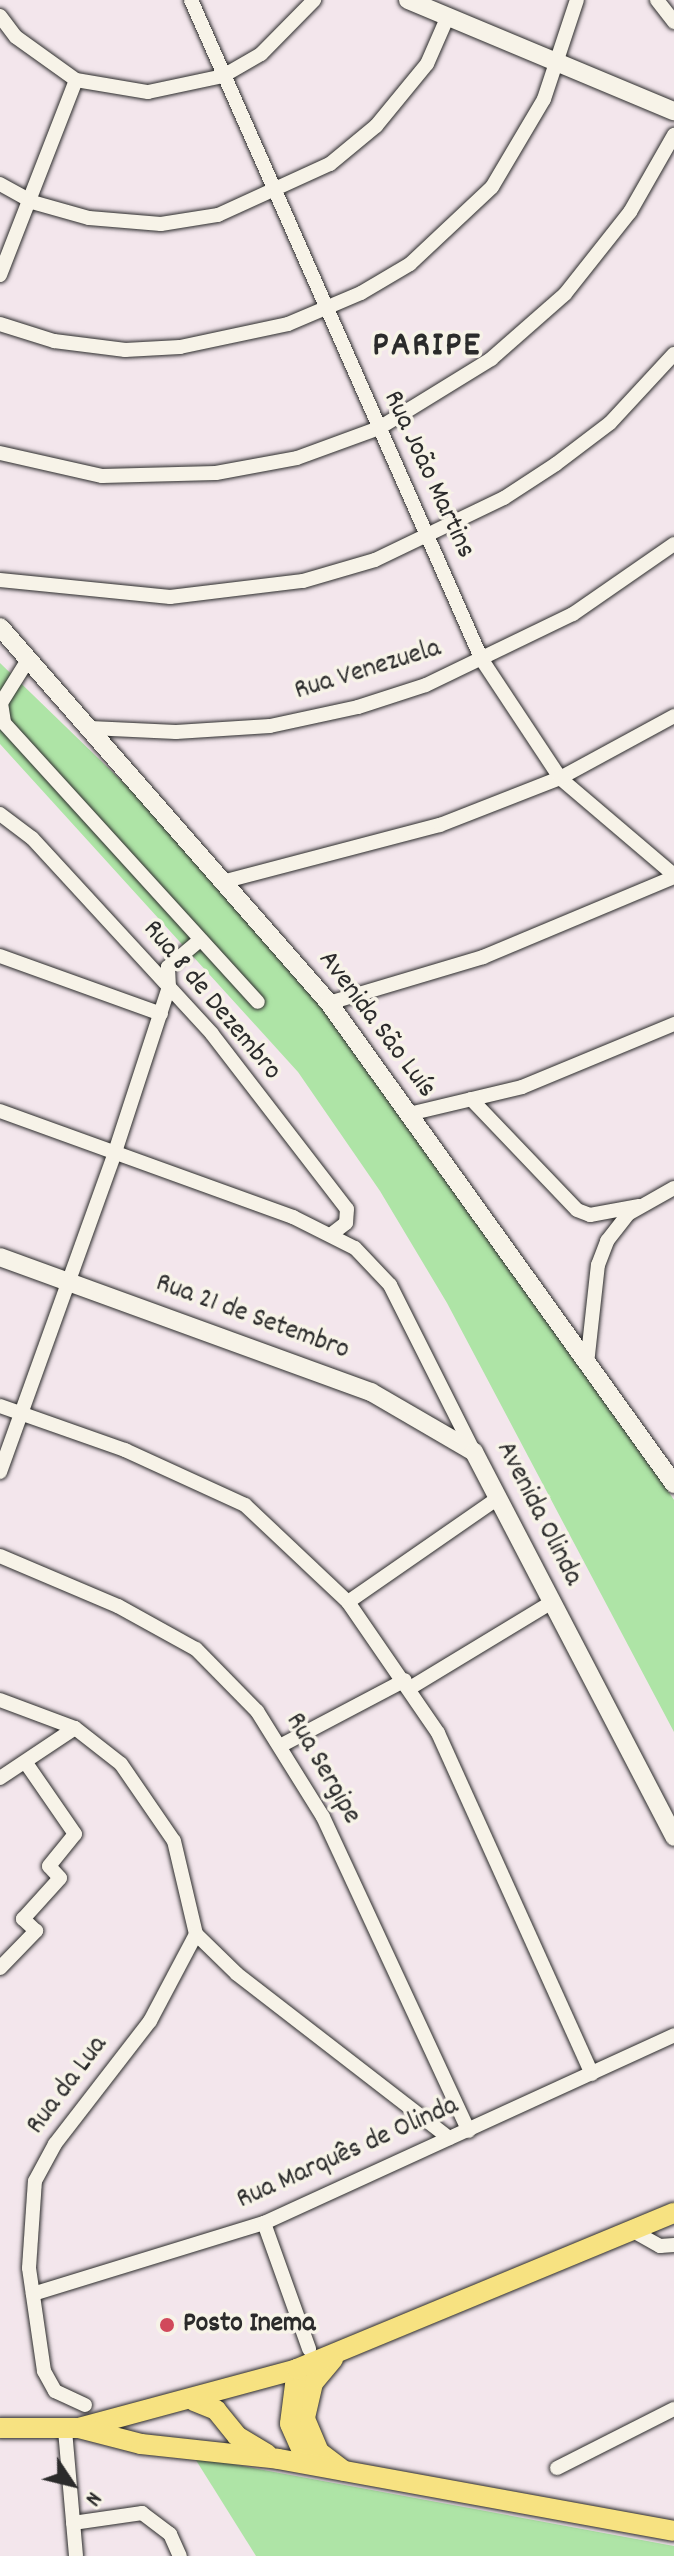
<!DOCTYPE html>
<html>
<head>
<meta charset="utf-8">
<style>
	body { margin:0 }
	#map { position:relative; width:674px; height:2556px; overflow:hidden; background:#f3e6ec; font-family:Dekko,sans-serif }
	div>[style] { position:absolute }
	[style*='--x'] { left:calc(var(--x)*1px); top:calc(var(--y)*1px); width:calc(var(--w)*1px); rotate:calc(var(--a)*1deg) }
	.green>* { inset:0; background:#aee4a6 }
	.roads { filter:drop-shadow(0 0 2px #2b2b2b) drop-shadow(0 0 2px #2b2b2b) }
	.minor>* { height:14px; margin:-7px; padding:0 7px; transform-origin:7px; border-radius:7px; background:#f7f3e8 }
	.secondary>* { height:18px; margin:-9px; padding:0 9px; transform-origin:9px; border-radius:9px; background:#f7f3e8 }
	.primary>* { height:20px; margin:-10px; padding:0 10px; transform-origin:10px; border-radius:10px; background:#f7e281 }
	.dots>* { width:22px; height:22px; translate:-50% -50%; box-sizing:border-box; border:4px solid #f7f3e8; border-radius:50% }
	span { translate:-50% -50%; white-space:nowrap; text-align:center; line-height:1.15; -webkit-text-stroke:7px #f7f3e8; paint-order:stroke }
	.street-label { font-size:28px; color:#2b2b2b }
	.poi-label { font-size:28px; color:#2b2b2b; font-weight:700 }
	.left { translate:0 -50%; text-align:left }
	.district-label { font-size:36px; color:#2b2b2b; font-weight:700; letter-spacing:2px }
	.north { position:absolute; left:32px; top:2444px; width:80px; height:80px; -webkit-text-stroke:6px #f7f3e8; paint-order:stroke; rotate:125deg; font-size:22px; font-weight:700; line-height:32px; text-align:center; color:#2b2b2b }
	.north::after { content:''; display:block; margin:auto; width:28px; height:36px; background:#2b2b2b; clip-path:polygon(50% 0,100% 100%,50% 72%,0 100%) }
</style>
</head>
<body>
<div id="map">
	<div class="green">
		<i style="clip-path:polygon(0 663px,225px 881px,325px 999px,587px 1366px,674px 1500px,674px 1732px,447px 1303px,380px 1191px,298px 1072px,0 744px)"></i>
		<i style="clip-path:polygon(194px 2457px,674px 2546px,674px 2556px,256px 2556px)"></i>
	</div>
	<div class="roads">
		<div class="minor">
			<i style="--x:191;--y:0;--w:721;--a:66.21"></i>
			<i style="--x:482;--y:660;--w:141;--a:56.5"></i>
			<i style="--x:560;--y:778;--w:150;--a:40.4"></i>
			<i style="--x:657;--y:0;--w:28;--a:52"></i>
			<i style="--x:0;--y:16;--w:26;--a:53"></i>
			<i style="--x:16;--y:37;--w:74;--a:35.6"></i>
			<i style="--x:76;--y:80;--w:73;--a:9.5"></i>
			<i style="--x:148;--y:92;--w:77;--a:-12"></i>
			<i style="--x:223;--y:76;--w:44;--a:-30.1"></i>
			<i style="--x:261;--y:54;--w:76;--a:-45.5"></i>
			<i style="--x:0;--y:184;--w:37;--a:29"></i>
			<i style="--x:32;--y:202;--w:59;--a:15.7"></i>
			<i style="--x:89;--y:218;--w:72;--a:4.8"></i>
			<i style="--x:161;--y:224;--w:58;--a:-9"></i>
			<i style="--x:218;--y:215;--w:123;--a:-24.5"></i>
			<i style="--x:330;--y:164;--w:60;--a:-39.6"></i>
			<i style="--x:376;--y:126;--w:80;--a:-50.6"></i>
			<i style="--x:427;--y:64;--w:52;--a:-66.4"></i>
			<i style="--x:0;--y:275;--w:209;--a:-68.7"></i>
			<i style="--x:0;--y:324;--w:57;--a:17.5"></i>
			<i style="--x:54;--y:341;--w:72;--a:7.2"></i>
			<i style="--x:125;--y:350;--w:55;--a:-3.1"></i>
			<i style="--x:180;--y:347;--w:110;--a:-12"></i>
			<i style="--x:288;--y:324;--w:79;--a:-23"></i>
			<i style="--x:361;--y:293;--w:57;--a:-30.6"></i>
			<i style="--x:410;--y:264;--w:112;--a:-43.2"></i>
			<i style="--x:492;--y:187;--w:102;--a:-59.4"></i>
			<i style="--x:544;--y:99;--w:104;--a:-71.6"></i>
			<i style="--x:0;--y:453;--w:105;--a:12.7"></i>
			<i style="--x:102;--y:476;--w:114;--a:-1.5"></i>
			<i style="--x:216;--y:473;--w:82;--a:-10.5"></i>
			<i style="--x:297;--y:458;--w:87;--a:-20.1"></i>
			<i style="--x:379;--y:428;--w:132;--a:-31.6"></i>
			<i style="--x:491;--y:359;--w:98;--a:-41.3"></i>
			<i style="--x:565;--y:294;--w:105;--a:-51.6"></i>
			<i style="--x:630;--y:212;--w:89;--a:-60.3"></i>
			<i style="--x:0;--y:580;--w:171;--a:5.7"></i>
			<i style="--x:170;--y:597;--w:134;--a:-6.9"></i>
			<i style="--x:303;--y:581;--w:75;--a:-16.3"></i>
			<i style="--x:375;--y:560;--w:143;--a:-25.7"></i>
			<i style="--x:504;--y:498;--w:62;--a:-33.2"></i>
			<i style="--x:556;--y:464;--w:68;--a:-37.2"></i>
			<i style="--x:610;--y:423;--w:94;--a:-47.2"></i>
			<i style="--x:26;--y:663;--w:47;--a:122"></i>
			<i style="--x:1;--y:703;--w:20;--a:81"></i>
			<i style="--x:4;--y:723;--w:377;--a:47.7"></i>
			<i style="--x:90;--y:728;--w:86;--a:2.7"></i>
			<i style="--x:176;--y:732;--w:94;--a:-3.7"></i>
			<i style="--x:270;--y:726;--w:90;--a:-12.2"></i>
			<i style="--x:358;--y:707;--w:71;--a:-17.9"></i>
			<i style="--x:426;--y:685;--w:163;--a:-25.8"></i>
			<i style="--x:573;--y:614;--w:123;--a:-34.7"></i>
			<i style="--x:0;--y:814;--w:40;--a:37"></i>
			<i style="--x:32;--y:838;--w:266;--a:47.4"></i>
			<i style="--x:212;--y:1034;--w:221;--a:52.4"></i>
			<i style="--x:347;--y:1209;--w:14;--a:94"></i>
			<i style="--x:346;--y:1223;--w:18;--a:142"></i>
			<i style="--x:226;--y:881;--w:221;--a:-14.7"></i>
			<i style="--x:440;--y:825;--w:129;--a:-21.4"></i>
			<i style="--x:560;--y:778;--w:130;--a:-28.5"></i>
			<i style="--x:0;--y:956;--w:171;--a:19.8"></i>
			<i style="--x:329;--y:1003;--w:161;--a:-16.6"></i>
			<i style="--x:483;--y:957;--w:207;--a:-22.7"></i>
			<i style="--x:471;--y:1099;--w:153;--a:46.3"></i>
			<i style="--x:577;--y:1210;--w:14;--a:21"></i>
			<i style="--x:590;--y:1215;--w:50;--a:-10.4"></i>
			<i style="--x:0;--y:1111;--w:312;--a:19.9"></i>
			<i style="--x:293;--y:1217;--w:69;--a:26.6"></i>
			<i style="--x:355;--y:1248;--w:51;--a:46.6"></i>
			<i style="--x:390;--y:1285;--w:187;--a:63.3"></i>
			<i style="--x:409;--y:1114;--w:116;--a:-13.4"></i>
			<i style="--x:522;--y:1087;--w:165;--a:-22.5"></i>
			<i style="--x:587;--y:1364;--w:100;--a:-83.7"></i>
			<i style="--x:598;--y:1265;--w:26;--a:-69"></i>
			<i style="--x:607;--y:1241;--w:34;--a:-52"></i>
			<i style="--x:628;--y:1214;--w:53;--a:-29.5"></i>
			<i style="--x:0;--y:1406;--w:133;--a:19.4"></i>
			<i style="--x:125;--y:1450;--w:132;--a:24.6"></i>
			<i style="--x:245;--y:1505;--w:141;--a:43.3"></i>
			<i style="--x:348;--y:1602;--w:159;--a:55.5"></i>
			<i style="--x:438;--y:1733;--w:374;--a:65.7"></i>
			<i style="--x:0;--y:1472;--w:340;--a:-70.2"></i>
			<i style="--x:115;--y:1152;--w:174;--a:-71.9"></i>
			<i style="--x:169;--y:987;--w:20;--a:-93"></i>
			<i style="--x:168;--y:967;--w:42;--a:-40.2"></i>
			<i style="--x:0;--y:1556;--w:128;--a:23"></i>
			<i style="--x:118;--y:1606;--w:89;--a:28.9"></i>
			<i style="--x:196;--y:1649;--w:87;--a:45.5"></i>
			<i style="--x:257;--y:1711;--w:125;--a:58.1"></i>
			<i style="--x:323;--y:1817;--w:346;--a:65.1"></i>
			<i style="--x:348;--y:1602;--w:183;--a:-34.7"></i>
			<i style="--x:410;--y:1688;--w:166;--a:-31.2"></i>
			<i style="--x:0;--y:1700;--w:80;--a:20.5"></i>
			<i style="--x:75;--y:1728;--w:58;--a:38"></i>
			<i style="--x:121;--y:1764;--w:93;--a:55.5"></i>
			<i style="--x:174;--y:1841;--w:96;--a:76.7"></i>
			<i style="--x:196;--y:1934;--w:57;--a:44.3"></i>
			<i style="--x:237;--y:1974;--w:268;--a:37.7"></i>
			<i style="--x:280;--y:1746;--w:141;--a:-27.8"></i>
			<i style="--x:0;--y:1778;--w:90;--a:-33.7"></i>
			<i style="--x:0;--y:1968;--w:52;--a:-45.8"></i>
			<i style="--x:36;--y:1931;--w:18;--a:-137"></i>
			<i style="--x:23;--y:1919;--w:55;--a:-47.9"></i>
			<i style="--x:60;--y:1878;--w:16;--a:-133"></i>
			<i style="--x:49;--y:1866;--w:41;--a:-50.9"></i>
			<i style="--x:75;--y:1834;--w:86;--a:-124.6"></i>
			<i style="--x:264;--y:2223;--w:134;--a:70.3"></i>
			<i style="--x:633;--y:2231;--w:31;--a:29"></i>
			<i style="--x:660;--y:2246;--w:14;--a:-4"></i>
			<i style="--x:33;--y:2294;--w:242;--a:-17.1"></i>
			<i style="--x:264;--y:2223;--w:451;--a:-24.6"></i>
			<i style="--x:85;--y:2405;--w:33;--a:-155"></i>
			<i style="--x:55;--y:2391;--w:23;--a:-119"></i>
			<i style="--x:44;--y:2371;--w:104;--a:-98.3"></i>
			<i style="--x:29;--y:2268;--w:87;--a:-86.1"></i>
			<i style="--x:35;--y:2181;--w:42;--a:-61.6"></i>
			<i style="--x:55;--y:2144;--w:155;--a:-52.3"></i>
			<i style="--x:150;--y:2021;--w:98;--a:-62.1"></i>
			<i style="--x:65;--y:2430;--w:126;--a:85"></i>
			<i style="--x:557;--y:2468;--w:131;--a:-26.8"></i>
			<i style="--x:73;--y:2523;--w:70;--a:-8.2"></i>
			<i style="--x:142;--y:2513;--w:35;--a:37"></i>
			<i style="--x:170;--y:2534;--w:24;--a:66"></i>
		</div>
		<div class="secondary">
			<i style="--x:408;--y:0;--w:288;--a:22.7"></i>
			<i style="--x:0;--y:627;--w:500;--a:48.8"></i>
			<i style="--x:329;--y:1003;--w:592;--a:54.35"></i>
			<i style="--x:0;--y:1257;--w:395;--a:20"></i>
			<i style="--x:371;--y:1392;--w:119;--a:30.2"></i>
			<i style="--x:474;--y:1452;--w:434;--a:62.5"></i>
		</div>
		<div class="primary">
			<i style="--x:333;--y:2359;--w:31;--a:130"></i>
			<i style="--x:313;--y:2383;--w:37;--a:103"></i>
			<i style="--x:305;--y:2419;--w:36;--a:67"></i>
			<i style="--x:319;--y:2452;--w:31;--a:37"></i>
			<i style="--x:297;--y:2369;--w:55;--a:97.3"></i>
			<i style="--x:290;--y:2424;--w:37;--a:66"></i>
			<i style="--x:305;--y:2458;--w:15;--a:28"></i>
			<i style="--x:194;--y:2401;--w:24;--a:22"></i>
			<i style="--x:216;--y:2410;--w:33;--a:51"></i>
			<i style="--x:237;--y:2436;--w:35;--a:31"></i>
			<i style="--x:0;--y:2428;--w:79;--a:0"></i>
			<i style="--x:79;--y:2428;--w:226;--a:-15.1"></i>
			<i style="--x:297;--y:2369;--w:408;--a:-22.5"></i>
			<i style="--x:79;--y:2428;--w:64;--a:14.5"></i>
			<i style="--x:141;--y:2444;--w:138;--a:6.2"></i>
			<i style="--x:278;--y:2459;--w:402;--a:10.3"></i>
		</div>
	</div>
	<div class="dots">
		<i style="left:167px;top:2325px;background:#d1495b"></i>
	</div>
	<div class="street-label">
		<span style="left:428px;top:475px;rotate:65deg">Rua João Martins</span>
		<span style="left:368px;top:671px;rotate:-17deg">Rua Venezuela</span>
		<span style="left:211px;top:1001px;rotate:50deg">Rua 8 de Dezembro</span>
		<span style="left:376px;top:1025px;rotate:53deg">Avenida São Luís</span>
		<span style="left:252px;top:1318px;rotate:20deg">Rua 21 de Setembro</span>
		<span style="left:538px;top:1514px;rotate:63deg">Avenida Olinda</span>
		<span style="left:322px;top:1769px;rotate:60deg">Rua Sergipe</span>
		<span style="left:68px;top:2086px;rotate:-53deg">Rua da Lua</span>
		<span style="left:348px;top:2154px;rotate:-24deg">Rua Marquês de Olinda</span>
	</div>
	<div class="poi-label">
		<span class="left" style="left:183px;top:2325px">Posto Inema</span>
	</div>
	<div class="district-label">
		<span style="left:427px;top:348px">PARIPE</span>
	</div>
	<div class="north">N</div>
</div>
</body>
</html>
